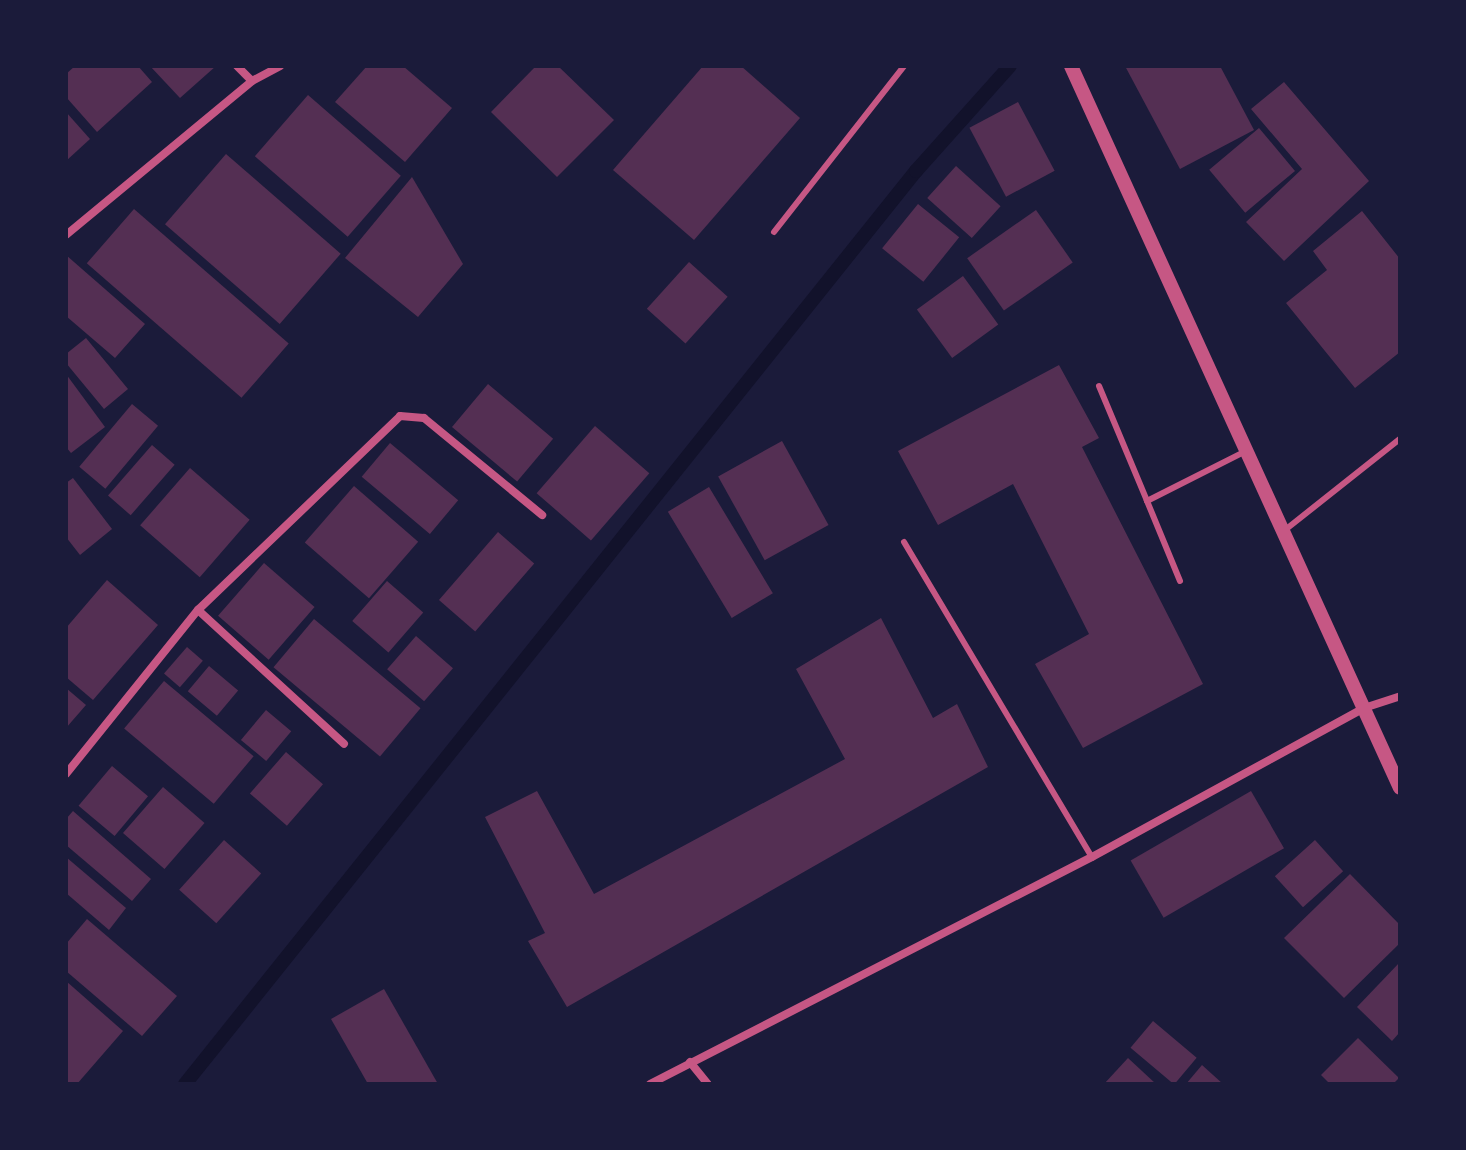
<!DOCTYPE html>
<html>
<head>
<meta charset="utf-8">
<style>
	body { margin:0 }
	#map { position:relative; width:1466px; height:1150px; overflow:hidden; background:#1b1b3a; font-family:"Sofia Sans Condensed",sans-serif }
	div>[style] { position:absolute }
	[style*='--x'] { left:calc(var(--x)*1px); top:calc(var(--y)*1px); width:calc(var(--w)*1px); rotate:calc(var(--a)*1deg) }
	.stream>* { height:14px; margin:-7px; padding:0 7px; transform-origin:7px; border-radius:7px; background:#12122b }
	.building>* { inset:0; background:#542f53; transform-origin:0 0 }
	.service>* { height:6px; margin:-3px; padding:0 3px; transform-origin:3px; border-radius:3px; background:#c65784 }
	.minor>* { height:8px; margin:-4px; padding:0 4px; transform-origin:4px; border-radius:4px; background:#c65784 }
	.tertiary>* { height:14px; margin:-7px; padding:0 7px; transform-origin:7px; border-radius:7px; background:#c65784 }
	span { translate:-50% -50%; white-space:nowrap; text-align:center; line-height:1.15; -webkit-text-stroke:7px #1b1b3a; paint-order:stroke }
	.frame { position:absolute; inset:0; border:68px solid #1b1b3a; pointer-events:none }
</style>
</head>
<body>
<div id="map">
	<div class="stream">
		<i style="--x:185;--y:1084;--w:1170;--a:-51.32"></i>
		<i style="--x:916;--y:171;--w:141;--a:-48.2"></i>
	</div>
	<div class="building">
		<i style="clip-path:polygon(75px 66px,138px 66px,152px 82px,97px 132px,66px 97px,66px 74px)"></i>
		<i style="clip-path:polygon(150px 66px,216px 66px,180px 98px)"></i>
		<i style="clip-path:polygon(367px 66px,403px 66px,452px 108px,405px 162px,335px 102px)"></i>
		<i style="clip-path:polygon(536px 66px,558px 66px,614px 120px,557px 177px,491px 112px)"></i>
		<i style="clip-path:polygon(703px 66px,741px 66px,800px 118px,694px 240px,613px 170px)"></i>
		<i style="clip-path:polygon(1125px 66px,1220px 66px,1254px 130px,1180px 169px)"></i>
		<i style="clip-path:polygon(1284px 82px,1369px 181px,1284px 261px,1246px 222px,1302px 169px,1251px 109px)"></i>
		<i style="left:308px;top:95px;width:123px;height:81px;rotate:41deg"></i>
		<i style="left:1018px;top:102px;width:78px;height:55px;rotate:62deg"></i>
		<i style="clip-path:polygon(66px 112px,90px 139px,66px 161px)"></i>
		<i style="left:1259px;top:128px;width:56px;height:65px;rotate:50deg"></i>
		<i style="left:226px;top:154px;width:152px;height:93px;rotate:41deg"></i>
		<i style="left:956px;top:166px;width:60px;height:43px;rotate:42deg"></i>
		<i style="clip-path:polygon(412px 177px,463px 264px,418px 317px,345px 258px)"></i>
		<i style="left:918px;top:204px;width:53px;height:57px;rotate:39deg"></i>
		<i style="left:134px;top:209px;width:205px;height:72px;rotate:41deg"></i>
		<i style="left:1036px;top:210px;width:64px;height:84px;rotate:55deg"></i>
		<i style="clip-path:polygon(1362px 211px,1400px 259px,1400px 352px,1355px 388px,1286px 303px,1327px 270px,1313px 251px)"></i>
		<i style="clip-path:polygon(66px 255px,145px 324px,115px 358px,66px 316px)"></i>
		<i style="left:689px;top:262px;width:52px;height:63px;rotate:42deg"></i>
		<i style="left:963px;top:276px;width:60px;height:57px;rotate:54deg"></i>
		<i style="clip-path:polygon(86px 338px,128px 389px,104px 409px,66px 363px,66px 354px)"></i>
		<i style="clip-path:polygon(1059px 365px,1099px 438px,1082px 447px,1203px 684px,1083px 748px,1035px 664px,1089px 634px,1013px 484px,938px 525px,898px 451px)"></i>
		<i style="clip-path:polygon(66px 374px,105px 427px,71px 453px,66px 447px)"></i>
		<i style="left:488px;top:384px;width:85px;height:56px;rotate:40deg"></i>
		<i style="left:132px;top:404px;width:34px;height:82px;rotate:40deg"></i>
		<i style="left:595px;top:426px;width:72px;height:89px;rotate:41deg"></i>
		<i style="left:782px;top:441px;width:96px;height:73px;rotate:61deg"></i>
		<i style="left:390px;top:443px;width:89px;height:44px;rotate:40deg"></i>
		<i style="left:152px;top:445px;width:30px;height:67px;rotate:41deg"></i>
		<i style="left:190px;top:468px;width:79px;height:76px;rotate:41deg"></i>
		<i style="clip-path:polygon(73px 478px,112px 529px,80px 555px,66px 537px,66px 483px)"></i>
		<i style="left:354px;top:486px;width:85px;height:75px;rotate:41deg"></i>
		<i style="left:709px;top:487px;width:124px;height:48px;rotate:59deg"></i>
		<i style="left:498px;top:532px;width:48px;height:90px;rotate:41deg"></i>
		<i style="left:264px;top:563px;width:67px;height:70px;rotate:41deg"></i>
		<i style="clip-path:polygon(107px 580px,158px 625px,93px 700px,66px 677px,66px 628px)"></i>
		<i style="left:387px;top:581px;width:48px;height:53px;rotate:41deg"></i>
		<i style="clip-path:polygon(881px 618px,933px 718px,957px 704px,988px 767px,567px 1007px,528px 941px,545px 933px,485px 817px,537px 791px,594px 894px,845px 759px,796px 669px)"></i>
		<i style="left:314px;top:619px;width:139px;height:63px;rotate:40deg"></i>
		<i style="left:416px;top:636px;width:49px;height:44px;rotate:41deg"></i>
		<i style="left:187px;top:647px;width:21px;height:35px;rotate:41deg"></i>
		<i style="left:209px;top:666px;width:38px;height:33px;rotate:40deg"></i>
		<i style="left:164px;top:681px;width:117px;height:62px;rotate:40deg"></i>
		<i style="clip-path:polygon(66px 688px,86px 705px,66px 728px)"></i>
		<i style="left:266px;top:710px;width:33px;height:39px;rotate:40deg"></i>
		<i style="left:286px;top:752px;width:49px;height:55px;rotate:41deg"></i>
		<i style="left:112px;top:766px;width:47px;height:52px;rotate:40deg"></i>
		<i style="left:163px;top:787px;width:55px;height:61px;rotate:41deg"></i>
		<i style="left:1251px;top:791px;width:66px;height:139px;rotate:60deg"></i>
		<i style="clip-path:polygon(73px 811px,151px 879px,132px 901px,66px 845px,66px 819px)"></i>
		<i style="left:224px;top:840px;width:50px;height:67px;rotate:42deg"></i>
		<i style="left:1315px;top:840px;width:42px;height:54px;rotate:48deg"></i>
		<i style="clip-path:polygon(66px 857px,126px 908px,109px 930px,66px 893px)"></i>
		<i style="clip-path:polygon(1350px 874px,1400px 925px,1400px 943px,1344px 998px,1284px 938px)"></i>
		<i style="clip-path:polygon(87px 919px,177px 996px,142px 1036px,66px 971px,66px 944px)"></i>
		<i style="clip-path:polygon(1400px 962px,1400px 1032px,1392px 1041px,1357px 1007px)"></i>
		<i style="clip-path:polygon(66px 981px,123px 1031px,77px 1084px,66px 1084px)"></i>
		<i style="clip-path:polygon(384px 989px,438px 1084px,368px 1084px,331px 1019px)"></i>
		<i style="left:1153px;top:1021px;width:57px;height:35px;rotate:40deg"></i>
		<i style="clip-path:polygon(1358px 1038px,1399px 1078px,1393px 1084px,1330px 1084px,1321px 1075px)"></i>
		<i style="clip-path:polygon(1128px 1058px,1156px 1084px,1104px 1084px)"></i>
		<i style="clip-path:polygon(1202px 1065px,1223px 1084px,1186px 1084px)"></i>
	</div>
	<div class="service">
		<i style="--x:774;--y:232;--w:211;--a:-51.9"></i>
		<i style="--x:1099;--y:386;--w:125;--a:67.3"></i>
		<i style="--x:1285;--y:530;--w:147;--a:-38.4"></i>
		<i style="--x:904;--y:542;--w:367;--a:59.2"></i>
		<i style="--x:1180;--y:581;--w:87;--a:-112.4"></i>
		<i style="--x:1147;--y:501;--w:109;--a:-26.8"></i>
	</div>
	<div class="minor">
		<i style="--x:237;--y:66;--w:21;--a:45"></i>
		<i style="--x:66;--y:235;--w:241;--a:-39.6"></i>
		<i style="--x:252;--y:81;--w:32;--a:-28"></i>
		<i style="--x:198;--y:610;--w:198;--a:42.5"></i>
		<i style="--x:66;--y:774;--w:211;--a:-51.2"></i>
		<i style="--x:198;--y:610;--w:280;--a:-43.8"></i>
		<i style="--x:400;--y:416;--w:24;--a:5"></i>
		<i style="--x:424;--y:418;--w:153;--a:39.4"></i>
		<i style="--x:690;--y:1062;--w:28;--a:51"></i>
		<i style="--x:650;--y:1084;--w:497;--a:-27.2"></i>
		<i style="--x:1092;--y:857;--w:310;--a:-28.7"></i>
		<i style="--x:1364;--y:708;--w:38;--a:-18"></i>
	</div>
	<div class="tertiary">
		<i style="--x:1071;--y:66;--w:793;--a:65.5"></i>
	</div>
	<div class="frame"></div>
</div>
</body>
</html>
